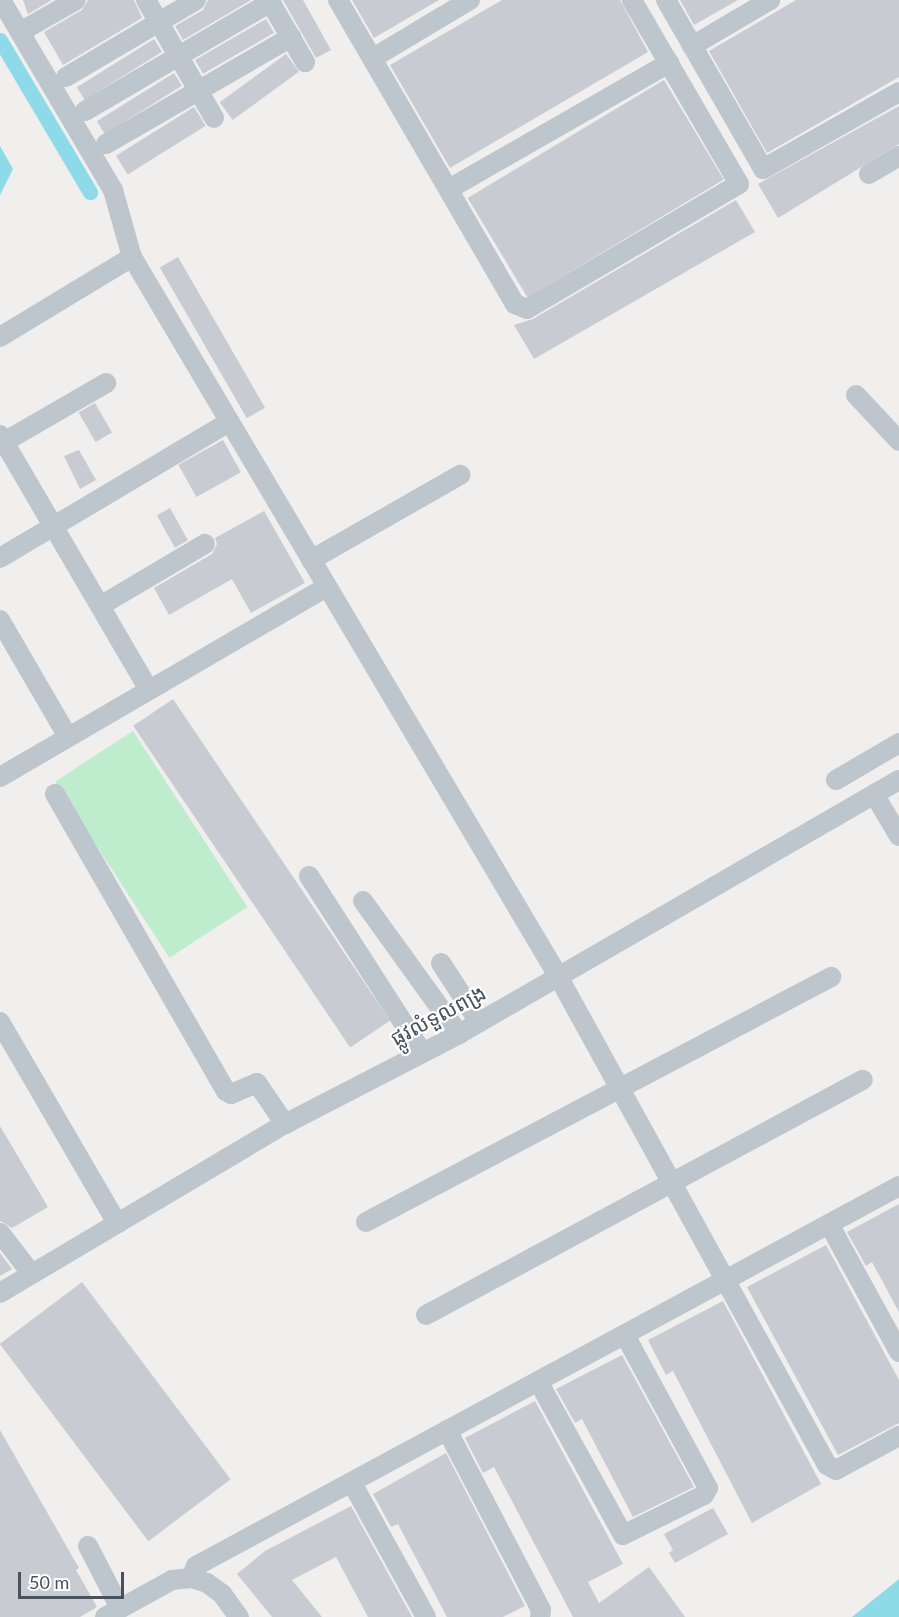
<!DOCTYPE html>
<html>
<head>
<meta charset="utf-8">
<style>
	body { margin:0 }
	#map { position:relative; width:899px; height:1617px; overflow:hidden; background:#f1eeee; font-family:Lato,"Noto Sans Khmer",sans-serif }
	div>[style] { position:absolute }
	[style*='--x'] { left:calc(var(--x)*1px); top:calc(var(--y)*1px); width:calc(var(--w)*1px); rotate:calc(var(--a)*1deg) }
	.green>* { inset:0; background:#beedce; transform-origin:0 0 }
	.water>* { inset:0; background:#8ddae8 }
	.canal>* { height:15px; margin:-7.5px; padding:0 7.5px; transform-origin:7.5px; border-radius:7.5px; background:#8ddae8 }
	.building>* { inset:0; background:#c8cbd1; transform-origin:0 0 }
	.minor>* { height:20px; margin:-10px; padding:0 10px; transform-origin:10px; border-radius:10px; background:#bdc6cd }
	span { translate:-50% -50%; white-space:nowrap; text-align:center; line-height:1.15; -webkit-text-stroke:4.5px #fff; paint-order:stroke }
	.street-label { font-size:21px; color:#47525b }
	.scale { position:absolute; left:18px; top:1572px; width:106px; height:27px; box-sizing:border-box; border:3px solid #47525b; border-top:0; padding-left:8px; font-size:18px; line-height:21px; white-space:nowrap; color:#47525b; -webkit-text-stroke:4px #fff; paint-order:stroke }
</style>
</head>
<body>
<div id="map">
	<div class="green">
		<i style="left:133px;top:731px;width:210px;height:93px;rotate:57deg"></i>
	</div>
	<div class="water">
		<i style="clip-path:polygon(0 146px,13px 169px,0 195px)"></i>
		<i style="clip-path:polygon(899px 1579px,899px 1617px,852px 1617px)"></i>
	</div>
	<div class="canal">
		<i style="--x:0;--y:40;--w:177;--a:59.4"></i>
	</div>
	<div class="building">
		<i style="clip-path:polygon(23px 0,52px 0,28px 14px)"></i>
		<i style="clip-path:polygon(88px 0,134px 0,142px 18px,63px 65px,44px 32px,82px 10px)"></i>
		<i style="clip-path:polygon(208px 0,251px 0,183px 40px,175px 26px,203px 10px)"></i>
		<i style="clip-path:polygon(283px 0,303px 0,331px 50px,316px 58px)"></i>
		<i style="clip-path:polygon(352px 0,439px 0,374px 38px)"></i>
		<i style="clip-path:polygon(502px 0,620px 0,648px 52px,450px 168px,390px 65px)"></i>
		<i style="clip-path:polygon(680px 0,738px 0,694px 25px)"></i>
		<i style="clip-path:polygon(796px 0,899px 0,899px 77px,767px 153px,709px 51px)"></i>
		<i style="left:266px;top:19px;width:16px;height:82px;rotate:60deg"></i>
		<i style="left:154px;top:39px;width:15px;height:91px;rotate:58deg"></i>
		<i style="left:286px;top:54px;width:22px;height:82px;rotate:54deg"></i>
		<i style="left:174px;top:73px;width:15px;height:91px;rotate:58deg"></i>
		<i style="left:664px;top:80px;width:116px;height:229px;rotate:59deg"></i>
		<i style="clip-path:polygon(899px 106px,899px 144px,778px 218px,758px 184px)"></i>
		<i style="left:194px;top:107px;width:22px;height:92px;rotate:58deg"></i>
		<i style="clip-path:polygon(736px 200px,755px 232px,534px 359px,514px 325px,533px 319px)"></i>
		<i style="left:178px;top:257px;width:174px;height:21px;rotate:60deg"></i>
		<i style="left:95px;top:403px;width:34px;height:19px;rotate:60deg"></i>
		<i style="left:223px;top:440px;width:37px;height:51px;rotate:61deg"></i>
		<i style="clip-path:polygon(79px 450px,96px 480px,80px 489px,64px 456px)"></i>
		<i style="left:170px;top:508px;width:37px;height:15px;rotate:61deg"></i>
		<i style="clip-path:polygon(264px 511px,305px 583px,251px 613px,232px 579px,169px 615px,154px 588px,212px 554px,217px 544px,215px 538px)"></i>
		<i style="left:173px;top:699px;width:388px;height:48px;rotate:56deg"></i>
		<i style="clip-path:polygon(0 1126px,48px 1207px,12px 1228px,0 1221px)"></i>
		<i style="clip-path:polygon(899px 1204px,899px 1312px,872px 1262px,866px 1266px,847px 1232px)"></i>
		<i style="clip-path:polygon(826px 1245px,899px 1380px,899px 1423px,838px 1455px,747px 1287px)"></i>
		<i style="clip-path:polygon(0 1253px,12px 1269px,0 1276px)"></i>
		<i style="left:82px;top:1282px;width:247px;height:103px;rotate:53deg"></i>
		<i style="clip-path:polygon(723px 1301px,821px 1484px,752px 1523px,673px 1371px,666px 1375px,648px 1340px)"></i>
		<i style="clip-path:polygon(622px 1355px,694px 1487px,633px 1517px,582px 1419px,575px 1423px,556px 1389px)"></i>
		<i style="clip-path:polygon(535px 1401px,623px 1564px,588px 1582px,599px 1603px,649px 1567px,685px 1617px,573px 1617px,494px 1467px,483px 1473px,465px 1438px)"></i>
		<i style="clip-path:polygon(0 1430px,79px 1568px,76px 1570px,97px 1607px,80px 1617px,0 1617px)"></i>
		<i style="clip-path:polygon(446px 1453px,525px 1606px,503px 1617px,447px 1617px,398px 1524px,391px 1527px,373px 1494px)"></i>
		<i style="clip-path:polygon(351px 1506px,412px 1617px,368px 1617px,336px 1557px,292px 1580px,322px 1617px,272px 1617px,237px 1574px,265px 1551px)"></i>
		<i style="clip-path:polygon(713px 1508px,728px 1534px,675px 1563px,669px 1553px,673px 1550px,664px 1534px)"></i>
	</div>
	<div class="minor">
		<i style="--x:1;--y:0;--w:221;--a:59.5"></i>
		<i style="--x:113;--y:190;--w:70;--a:74.2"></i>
		<i style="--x:132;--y:257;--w:836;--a:59.35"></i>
		<i style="--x:558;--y:976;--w:558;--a:61.18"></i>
		<i style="--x:827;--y:1465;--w:10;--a:29"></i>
		<i style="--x:836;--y:1470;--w:72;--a:-28.4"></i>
		<i style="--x:146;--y:0;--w:136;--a:60"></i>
		<i style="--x:269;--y:0;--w:72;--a:59.9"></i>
		<i style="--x:338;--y:0;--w:352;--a:59.8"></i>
		<i style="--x:515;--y:304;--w:13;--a:23"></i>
		<i style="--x:527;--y:309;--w:246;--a:-30.5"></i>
		<i style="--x:739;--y:184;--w:213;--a:-120.2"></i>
		<i style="--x:666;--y:0;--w:195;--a:60.1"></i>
		<i style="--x:763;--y:169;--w:156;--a:-29.5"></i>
		<i style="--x:20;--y:32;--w:64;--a:-29.7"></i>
		<i style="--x:692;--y:46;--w:91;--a:-30.5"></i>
		<i style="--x:373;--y:58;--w:113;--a:-30.9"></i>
		<i style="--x:66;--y:77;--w:151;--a:-30.6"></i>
		<i style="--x:85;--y:111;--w:216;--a:-30.4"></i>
		<i style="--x:106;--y:144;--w:214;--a:-30"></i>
		<i style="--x:869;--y:174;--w:35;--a:-31"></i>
		<i style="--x:449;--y:189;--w:254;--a:-29.8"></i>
		<i style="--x:0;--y:337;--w:154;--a:-31.2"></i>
		<i style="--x:856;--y:395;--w:63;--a:46.9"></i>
		<i style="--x:0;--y:435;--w:295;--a:59.7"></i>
		<i style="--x:4;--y:442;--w:118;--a:-30"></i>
		<i style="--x:0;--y:558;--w:266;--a:-30.7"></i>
		<i style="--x:311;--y:560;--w:172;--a:-29.7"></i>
		<i style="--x:100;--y:606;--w:122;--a:-30.6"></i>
		<i style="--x:0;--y:620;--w:135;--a:59.8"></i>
		<i style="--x:0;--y:777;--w:378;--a:-30.2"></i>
		<i style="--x:836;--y:780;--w:73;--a:-30.4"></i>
		<i style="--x:55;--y:794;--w:343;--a:60.1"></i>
		<i style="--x:226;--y:1091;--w:6;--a:31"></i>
		<i style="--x:231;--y:1094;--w:28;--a:-23"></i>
		<i style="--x:257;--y:1083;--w:50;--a:55.7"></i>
		<i style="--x:874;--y:794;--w:49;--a:59.2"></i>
		<i style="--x:309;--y:876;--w:209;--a:57.3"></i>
		<i style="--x:363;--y:901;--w:164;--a:54.2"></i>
		<i style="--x:441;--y:963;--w:70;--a:57.2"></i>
		<i style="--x:0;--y:1022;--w:233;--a:59.8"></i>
		<i style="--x:366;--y:1222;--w:526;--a:-27.78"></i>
		<i style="--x:829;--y:1224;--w:146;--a:61.3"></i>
		<i style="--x:0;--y:1233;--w:51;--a:52.2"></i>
		<i style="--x:0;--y:1293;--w:331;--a:-30.7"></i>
		<i style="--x:285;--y:1124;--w:196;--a:-27.3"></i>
		<i style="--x:459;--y:1034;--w:508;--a:-30"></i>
		<i style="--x:426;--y:1315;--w:496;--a:-28.3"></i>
		<i style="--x:538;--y:1381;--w:176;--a:61.1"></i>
		<i style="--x:623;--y:1535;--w:90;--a:-26.3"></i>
		<i style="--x:704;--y:1495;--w:8;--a:-60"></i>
		<i style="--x:708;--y:1488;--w:174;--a:-118.5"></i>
		<i style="--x:447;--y:1430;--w:203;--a:62.4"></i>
		<i style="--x:541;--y:1610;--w:7;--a:98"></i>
		<i style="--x:352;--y:1483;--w:153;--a:61.1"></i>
		<i style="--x:88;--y:1546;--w:70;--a:62.7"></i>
		<i style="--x:191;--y:1578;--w:13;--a:-67"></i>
		<i style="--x:196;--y:1566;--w:799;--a:-28.39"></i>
		<i style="--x:105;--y:1617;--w:77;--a:-28.9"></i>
		<i style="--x:172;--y:1580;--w:19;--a:-6"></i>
		<i style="--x:191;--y:1578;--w:17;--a:17"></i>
		<i style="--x:207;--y:1583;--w:19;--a:36"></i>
		<i style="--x:222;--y:1594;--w:29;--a:54"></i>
	</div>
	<div class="street-label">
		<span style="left:438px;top:1015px;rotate:-28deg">ផ្លូវលំទួលពង្រ</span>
	</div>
	<div class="scale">50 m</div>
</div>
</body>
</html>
